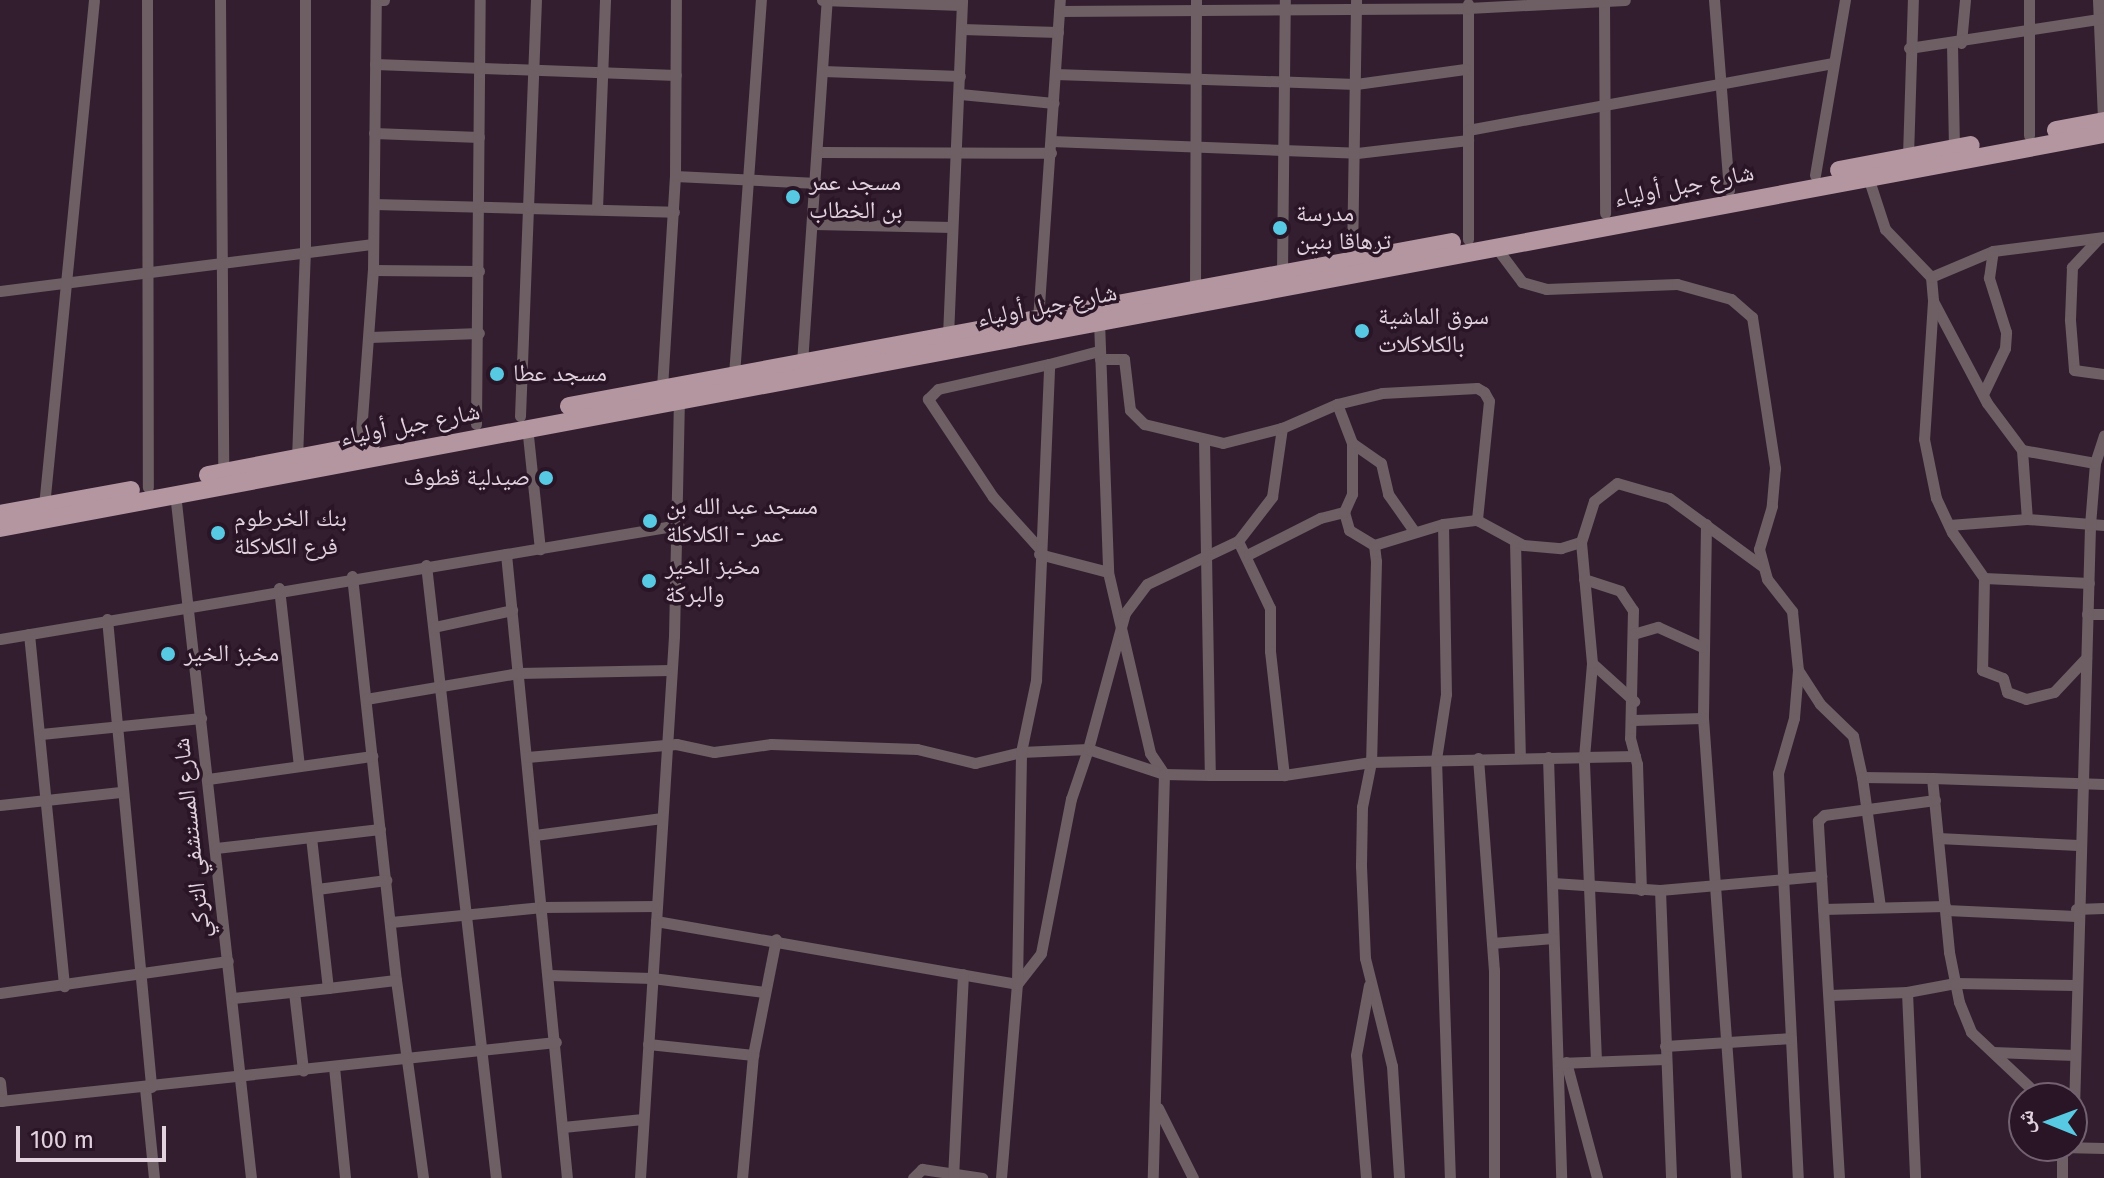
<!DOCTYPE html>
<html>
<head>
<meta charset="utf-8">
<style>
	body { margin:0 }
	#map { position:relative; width:2104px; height:1178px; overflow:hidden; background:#331e30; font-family:"Fira Sans","Noto Naskh Arabic",sans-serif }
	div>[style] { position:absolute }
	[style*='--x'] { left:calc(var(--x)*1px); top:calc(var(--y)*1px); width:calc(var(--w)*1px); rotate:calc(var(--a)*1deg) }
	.minor>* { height:11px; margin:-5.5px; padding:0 5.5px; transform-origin:5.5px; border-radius:5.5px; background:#6d5f63 }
	.primary>* { height:18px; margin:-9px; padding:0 9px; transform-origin:9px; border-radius:9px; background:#b396a0 }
	.dots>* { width:22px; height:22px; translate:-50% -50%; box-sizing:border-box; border:4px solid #291526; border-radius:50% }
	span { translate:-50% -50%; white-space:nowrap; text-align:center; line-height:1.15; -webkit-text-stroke:7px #291526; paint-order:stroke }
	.poi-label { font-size:24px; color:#e1d2de }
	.left { translate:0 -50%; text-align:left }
	.right { translate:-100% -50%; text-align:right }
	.street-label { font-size:24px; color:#e1d2de }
	.north { position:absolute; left:2008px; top:1082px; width:80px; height:80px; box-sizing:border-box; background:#291526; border:2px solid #736170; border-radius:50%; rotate:271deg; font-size:22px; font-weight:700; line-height:32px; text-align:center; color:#e1d2de }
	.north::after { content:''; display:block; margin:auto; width:28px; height:36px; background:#57c9e2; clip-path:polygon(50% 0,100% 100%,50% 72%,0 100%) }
	.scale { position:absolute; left:16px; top:1126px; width:150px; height:36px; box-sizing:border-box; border:4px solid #e1d2de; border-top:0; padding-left:10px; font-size:24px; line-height:28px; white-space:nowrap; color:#e1d2de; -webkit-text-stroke:6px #291526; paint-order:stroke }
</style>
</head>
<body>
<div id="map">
	<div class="minor">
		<i style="--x:147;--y:0;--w:487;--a:89.9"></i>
		<i style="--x:220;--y:0;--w:472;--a:89.6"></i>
		<i style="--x:822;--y:0;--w:139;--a:2.1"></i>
		<i style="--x:1604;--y:0;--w:213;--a:89.7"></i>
		<i style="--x:1714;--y:0;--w:191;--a:85.5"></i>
		<i style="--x:2098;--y:0;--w:121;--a:87.6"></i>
		<i style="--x:1468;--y:4;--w:235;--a:90"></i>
		<i style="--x:1059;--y:11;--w:409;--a:-0.4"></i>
		<i style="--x:1468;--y:8;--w:157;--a:-2.9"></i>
		<i style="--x:962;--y:29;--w:96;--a:1.8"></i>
		<i style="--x:1961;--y:43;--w:43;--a:-84.7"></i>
		<i style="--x:1952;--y:44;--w:105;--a:88.9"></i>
		<i style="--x:1909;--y:48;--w:197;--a:-8.7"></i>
		<i style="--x:375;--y:64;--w:301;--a:2.1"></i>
		<i style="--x:823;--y:71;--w:137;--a:2.1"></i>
		<i style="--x:1055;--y:74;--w:301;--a:1.9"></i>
		<i style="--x:1356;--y:84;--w:110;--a:-7.8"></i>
		<i style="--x:960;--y:94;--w:94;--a:5.5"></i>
		<i style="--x:1468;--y:130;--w:371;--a:-10.4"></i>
		<i style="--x:374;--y:133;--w:105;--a:2.2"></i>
		<i style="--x:2029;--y:135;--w:135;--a:-90"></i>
		<i style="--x:1051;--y:141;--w:306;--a:2.2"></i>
		<i style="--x:1357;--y:153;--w:112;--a:-6.7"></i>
		<i style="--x:821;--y:152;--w:230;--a:0.2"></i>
		<i style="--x:1908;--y:156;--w:156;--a:-88.2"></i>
		<i style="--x:1815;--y:175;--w:178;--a:-80.3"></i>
		<i style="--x:675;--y:176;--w:142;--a:2.8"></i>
		<i style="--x:1868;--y:177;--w:55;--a:71.9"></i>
		<i style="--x:1885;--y:229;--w:66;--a:46.2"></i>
		<i style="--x:1931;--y:277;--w:24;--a:85"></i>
		<i style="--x:1933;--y:301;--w:115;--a:62.1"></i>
		<i style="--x:1987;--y:403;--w:59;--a:53.3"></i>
		<i style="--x:2022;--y:450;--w:69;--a:85.9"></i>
		<i style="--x:2027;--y:519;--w:77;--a:4.5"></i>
		<i style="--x:374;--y:204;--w:300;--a:1.5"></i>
		<i style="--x:597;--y:209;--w:209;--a:-87.8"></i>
		<i style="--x:814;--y:224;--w:138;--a:1.2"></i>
		<i style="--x:2099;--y:238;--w:40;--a:133"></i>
		<i style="--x:2072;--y:267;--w:53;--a:92.2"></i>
		<i style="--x:2070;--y:320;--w:50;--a:85.4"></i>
		<i style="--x:2074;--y:370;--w:30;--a:8"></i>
		<i style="--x:1495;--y:246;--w:45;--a:53.1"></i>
		<i style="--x:1522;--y:282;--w:25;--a:16"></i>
		<i style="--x:1546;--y:289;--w:131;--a:-2.2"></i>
		<i style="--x:1677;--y:284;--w:56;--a:15.5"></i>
		<i style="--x:1731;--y:299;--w:28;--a:41"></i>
		<i style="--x:1752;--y:317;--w:153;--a:81.3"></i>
		<i style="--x:1775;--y:468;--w:38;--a:95"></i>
		<i style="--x:1772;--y:506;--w:45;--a:106.8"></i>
		<i style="--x:1759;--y:549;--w:31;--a:75"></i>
		<i style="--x:1767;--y:579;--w:41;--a:52"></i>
		<i style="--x:1792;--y:611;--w:59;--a:84.2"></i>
		<i style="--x:1798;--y:670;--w:40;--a:57.1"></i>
		<i style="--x:1820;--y:704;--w:46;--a:44.1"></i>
		<i style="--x:1853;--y:736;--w:42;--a:77.6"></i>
		<i style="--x:1862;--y:777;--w:70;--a:0.8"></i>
		<i style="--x:1932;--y:778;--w:175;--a:84.4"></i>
		<i style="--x:1949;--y:952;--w:51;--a:78.7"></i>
		<i style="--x:1959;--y:1002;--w:32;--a:68"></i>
		<i style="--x:1971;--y:1032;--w:96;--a:43.3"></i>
		<i style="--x:1352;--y:259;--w:259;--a:-89.1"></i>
		<i style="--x:373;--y:270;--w:106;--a:0.5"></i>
		<i style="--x:1282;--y:272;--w:272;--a:-89.4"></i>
		<i style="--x:1931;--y:277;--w:67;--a:-22.8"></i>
		<i style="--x:1993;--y:251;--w:112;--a:-7.2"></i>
		<i style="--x:1195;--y:289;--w:289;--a:-89.8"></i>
		<i style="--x:0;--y:291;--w:376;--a:-7.2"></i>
		<i style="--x:1933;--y:301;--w:138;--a:93.7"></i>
		<i style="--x:1924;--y:439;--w:60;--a:78.5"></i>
		<i style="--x:1936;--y:498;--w:38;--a:65"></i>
		<i style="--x:1952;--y:532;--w:56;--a:55.2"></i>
		<i style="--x:1984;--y:578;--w:105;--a:2.7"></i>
		<i style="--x:1038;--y:320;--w:321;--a:-86.1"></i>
		<i style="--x:1099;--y:321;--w:251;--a:87.9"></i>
		<i style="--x:1108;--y:572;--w:186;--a:76.9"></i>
		<i style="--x:1150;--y:753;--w:25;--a:56"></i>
		<i style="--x:1164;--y:774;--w:404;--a:91.6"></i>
		<i style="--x:948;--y:336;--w:336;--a:-87.6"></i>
		<i style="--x:370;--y:337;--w:109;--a:-2.1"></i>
		<i style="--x:1100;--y:359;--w:24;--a:0"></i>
		<i style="--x:1124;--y:359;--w:51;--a:83.3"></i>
		<i style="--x:1130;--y:410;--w:20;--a:45"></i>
		<i style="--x:1144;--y:424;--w:81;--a:13.5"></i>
		<i style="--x:1223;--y:443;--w:61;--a:-14.3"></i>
		<i style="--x:802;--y:363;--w:364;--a:-86.1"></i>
		<i style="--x:734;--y:375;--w:376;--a:-85.9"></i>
		<i style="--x:662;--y:388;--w:212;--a:-86.5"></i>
		<i style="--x:675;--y:176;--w:176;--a:-89.7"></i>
		<i style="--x:1983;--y:394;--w:51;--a:-64.4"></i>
		<i style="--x:2005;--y:348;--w:16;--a:-86"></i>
		<i style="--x:2006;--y:332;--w:57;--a:-107.5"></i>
		<i style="--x:1989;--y:278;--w:27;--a:-82"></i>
		<i style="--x:520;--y:416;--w:416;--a:-87.8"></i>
		<i style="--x:476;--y:424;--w:424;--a:-89.5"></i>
		<i style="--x:527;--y:426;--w:124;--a:84"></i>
		<i style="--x:1204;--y:440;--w:335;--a:89"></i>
		<i style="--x:1352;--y:443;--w:35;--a:35"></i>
		<i style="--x:1381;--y:463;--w:32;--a:77"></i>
		<i style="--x:1388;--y:494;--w:45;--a:54.9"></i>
		<i style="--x:360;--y:446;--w:176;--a:-85.8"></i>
		<i style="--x:373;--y:270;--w:270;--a:-89.4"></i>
		<i style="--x:376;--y:0;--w:8;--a:0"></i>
		<i style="--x:2022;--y:450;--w:74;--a:10.1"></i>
		<i style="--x:297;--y:458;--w:205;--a:-87.8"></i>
		<i style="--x:305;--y:253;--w:253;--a:-90"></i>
		<i style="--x:175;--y:493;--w:689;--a:83.67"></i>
		<i style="--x:44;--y:506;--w:508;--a:-84.36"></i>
		<i style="--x:1344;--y:512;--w:19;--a:74"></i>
		<i style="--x:1349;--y:530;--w:29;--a:31"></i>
		<i style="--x:1374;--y:545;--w:16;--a:83"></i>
		<i style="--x:1376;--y:561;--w:201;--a:91.4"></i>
		<i style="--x:1371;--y:762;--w:46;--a:101.3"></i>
		<i style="--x:1362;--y:807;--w:59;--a:91"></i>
		<i style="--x:1361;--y:866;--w:92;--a:87.5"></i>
		<i style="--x:1365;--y:958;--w:111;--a:76"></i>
		<i style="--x:1392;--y:1066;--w:112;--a:86.4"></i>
		<i style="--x:1443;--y:524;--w:170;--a:89"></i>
		<i style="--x:1446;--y:694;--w:66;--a:98.7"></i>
		<i style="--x:1436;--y:759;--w:419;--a:88.1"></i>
		<i style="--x:1706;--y:524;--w:194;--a:90.9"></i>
		<i style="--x:1703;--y:718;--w:461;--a:85.9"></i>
		<i style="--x:1949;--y:525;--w:78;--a:-4.4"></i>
		<i style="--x:1238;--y:541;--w:74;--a:64.5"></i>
		<i style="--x:1270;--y:608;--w:43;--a:90"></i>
		<i style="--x:1270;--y:651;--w:125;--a:83.6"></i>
		<i style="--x:1515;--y:541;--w:216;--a:88.7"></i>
		<i style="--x:1374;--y:545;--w:72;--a:-16.9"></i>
		<i style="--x:1443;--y:524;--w:34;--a:-7"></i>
		<i style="--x:1477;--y:520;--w:52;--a:28.5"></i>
		<i style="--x:1523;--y:545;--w:38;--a:5"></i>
		<i style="--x:1561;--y:548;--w:21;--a:-17"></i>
		<i style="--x:1581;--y:542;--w:43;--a:-72.4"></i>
		<i style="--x:1594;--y:501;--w:29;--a:-38"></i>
		<i style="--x:1617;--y:483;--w:54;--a:16.1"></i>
		<i style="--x:1669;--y:498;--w:115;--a:36.2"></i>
		<i style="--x:1040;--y:549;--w:70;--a:-132.1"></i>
		<i style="--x:993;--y:497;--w:118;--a:-123.6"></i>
		<i style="--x:928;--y:399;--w:14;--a:-45"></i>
		<i style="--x:938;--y:389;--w:114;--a:-12.7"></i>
		<i style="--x:506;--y:554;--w:627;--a:84.42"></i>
		<i style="--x:1039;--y:554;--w:71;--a:14.6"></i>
		<i style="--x:1249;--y:554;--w:80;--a:-26.9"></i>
		<i style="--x:1320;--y:518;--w:25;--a:-14"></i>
		<i style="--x:1344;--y:512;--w:20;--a:-66"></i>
		<i style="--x:1352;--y:494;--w:51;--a:-90"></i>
		<i style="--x:1352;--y:443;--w:42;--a:-111"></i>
		<i style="--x:426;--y:565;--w:617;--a:83.49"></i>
		<i style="--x:352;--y:576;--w:406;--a:83.8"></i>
		<i style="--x:396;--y:980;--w:200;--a:82.2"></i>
		<i style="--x:1984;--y:578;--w:92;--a:91.2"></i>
		<i style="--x:1982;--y:670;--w:22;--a:21"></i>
		<i style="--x:2003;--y:678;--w:15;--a:74"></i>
		<i style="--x:2007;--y:692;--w:20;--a:20"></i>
		<i style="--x:2026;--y:699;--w:29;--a:-14"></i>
		<i style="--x:2054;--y:692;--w:47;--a:-46.7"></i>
		<i style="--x:1584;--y:579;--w:38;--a:18"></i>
		<i style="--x:1620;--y:591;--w:23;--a:56"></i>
		<i style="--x:1633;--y:610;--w:128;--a:91.3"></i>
		<i style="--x:1630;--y:738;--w:27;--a:75"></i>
		<i style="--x:1637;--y:764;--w:126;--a:88.2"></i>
		<i style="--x:279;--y:588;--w:179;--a:83.6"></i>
		<i style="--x:2087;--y:614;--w:17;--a:0"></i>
		<i style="--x:107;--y:619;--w:470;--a:84.6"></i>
		<i style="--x:434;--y:627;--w:80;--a:-12.3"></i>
		<i style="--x:29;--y:634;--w:354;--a:84.3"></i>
		<i style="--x:1633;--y:634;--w:26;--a:-16"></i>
		<i style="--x:1658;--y:627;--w:48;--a:24.4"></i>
		<i style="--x:0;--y:639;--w:688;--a:-9.54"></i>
		<i style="--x:1592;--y:663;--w:57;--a:42.1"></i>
		<i style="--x:1798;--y:670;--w:48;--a:94.8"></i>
		<i style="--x:1794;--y:718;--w:57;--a:106.2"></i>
		<i style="--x:1778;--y:773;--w:405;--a:87.2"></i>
		<i style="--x:366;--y:699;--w:154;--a:-9.7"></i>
		<i style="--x:518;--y:673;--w:152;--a:-1.1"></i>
		<i style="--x:1633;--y:720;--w:70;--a:-1.6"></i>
		<i style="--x:41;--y:734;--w:161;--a:-5.7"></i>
		<i style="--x:527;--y:757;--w:150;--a:-5"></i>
		<i style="--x:676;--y:744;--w:39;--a:12"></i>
		<i style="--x:714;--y:752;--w:58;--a:-8"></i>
		<i style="--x:771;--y:744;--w:146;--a:2"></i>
		<i style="--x:917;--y:749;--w:60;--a:13.6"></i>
		<i style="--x:975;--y:763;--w:47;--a:-13.4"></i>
		<i style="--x:1021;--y:752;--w:67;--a:-2.6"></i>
		<i style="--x:1088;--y:749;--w:141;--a:-74.8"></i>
		<i style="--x:1125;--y:613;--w:36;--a:-53"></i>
		<i style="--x:1147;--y:584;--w:101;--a:-25.3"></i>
		<i style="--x:1238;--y:541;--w:56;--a:-52.3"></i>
		<i style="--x:1272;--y:497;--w:70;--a:-81.8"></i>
		<i style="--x:1282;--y:428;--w:60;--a:-23.6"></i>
		<i style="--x:1337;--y:404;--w:46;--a:-13.7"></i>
		<i style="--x:1382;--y:393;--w:95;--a:-3"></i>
		<i style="--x:1477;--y:388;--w:8;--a:30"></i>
		<i style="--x:1484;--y:392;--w:10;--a:61"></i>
		<i style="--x:1489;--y:401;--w:120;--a:95.8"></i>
		<i style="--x:1548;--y:757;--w:421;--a:88.2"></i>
		<i style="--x:1478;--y:758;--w:213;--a:85.7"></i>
		<i style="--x:1494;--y:970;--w:208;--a:90"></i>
		<i style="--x:1862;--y:777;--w:131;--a:82.1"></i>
		<i style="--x:1932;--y:778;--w:172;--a:2"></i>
		<i style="--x:208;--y:779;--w:166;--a:-8"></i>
		<i style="--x:0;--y:805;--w:121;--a:-6.2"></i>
		<i style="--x:535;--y:835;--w:128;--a:-7.6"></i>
		<i style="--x:311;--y:837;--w:152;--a:83.6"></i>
		<i style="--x:328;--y:988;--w:68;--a:-6.7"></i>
		<i style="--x:1938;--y:838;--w:140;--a:2.9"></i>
		<i style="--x:216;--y:848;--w:165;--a:-6.6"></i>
		<i style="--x:1553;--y:883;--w:107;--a:3.7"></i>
		<i style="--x:1660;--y:890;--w:162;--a:-5"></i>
		<i style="--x:317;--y:889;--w:70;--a:-7.4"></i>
		<i style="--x:1660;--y:890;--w:288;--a:87.8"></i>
		<i style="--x:1823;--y:909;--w:122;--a:-1.4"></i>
		<i style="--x:2076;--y:909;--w:28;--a:-2"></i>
		<i style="--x:1946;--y:910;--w:130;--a:2.6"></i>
		<i style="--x:656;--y:921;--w:366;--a:9.9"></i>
		<i style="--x:1017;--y:984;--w:39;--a:-52"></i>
		<i style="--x:1041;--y:953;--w:157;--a:-79"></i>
		<i style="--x:1071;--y:799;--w:53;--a:-71.2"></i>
		<i style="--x:1088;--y:749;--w:80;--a:18.2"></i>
		<i style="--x:1164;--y:774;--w:46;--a:1.2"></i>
		<i style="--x:1210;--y:775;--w:74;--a:0"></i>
		<i style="--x:1284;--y:775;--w:88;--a:-8.5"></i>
		<i style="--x:1371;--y:762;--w:213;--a:-1.3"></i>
		<i style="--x:1584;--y:757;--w:94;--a:-85.1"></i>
		<i style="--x:1592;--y:663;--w:121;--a:-95.2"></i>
		<i style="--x:391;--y:922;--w:152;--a:-5.7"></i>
		<i style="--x:542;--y:907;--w:115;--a:-0.5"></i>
		<i style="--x:1492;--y:943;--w:61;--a:-4.7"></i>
		<i style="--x:549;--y:975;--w:103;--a:1.7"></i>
		<i style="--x:652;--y:978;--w:113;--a:7.1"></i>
		<i style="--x:294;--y:992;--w:79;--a:83.4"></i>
		<i style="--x:1907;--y:992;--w:186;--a:87.5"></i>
		<i style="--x:0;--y:993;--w:230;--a:-8"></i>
		<i style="--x:1830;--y:995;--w:77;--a:-2.2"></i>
		<i style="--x:1907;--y:992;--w:49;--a:-10.6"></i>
		<i style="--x:1955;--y:983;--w:119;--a:1"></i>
		<i style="--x:233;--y:998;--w:96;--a:-6"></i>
		<i style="--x:648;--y:1044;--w:106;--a:6"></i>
		<i style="--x:1665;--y:1046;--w:126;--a:-3.6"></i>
		<i style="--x:1993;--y:1052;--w:82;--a:2.1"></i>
		<i style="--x:1596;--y:1061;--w:304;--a:-92.3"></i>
		<i style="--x:1584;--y:757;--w:51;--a:-1.1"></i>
		<i style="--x:1566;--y:1062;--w:120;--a:75"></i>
		<i style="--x:1559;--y:1063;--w:106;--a:-2.2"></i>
		<i style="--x:334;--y:1067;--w:112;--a:84.3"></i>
		<i style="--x:0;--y:1082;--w:19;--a:84"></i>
		<i style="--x:145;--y:1088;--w:90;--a:84.3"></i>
		<i style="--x:0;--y:1101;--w:559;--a:-6.06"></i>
		<i style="--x:1158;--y:1108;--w:78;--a:63.4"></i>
		<i style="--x:563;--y:1127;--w:80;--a:-5.7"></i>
		<i style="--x:2062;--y:1146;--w:32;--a:90"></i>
		<i style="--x:2073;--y:1146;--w:621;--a:-88.43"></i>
		<i style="--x:2090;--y:525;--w:62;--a:-85.4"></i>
		<i style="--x:2095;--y:463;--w:29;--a:-72"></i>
		<i style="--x:2062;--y:1147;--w:42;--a:1.4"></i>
		<i style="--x:640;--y:1178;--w:543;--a:-86.41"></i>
		<i style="--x:674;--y:636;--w:240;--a:-88.8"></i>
		<i style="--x:742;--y:1178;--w:123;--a:-84.9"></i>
		<i style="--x:753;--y:1055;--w:118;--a:-78.8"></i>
		<i style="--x:913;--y:1178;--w:13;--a:-45"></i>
		<i style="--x:922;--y:1169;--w:61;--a:8.5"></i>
		<i style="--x:953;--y:1178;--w:204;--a:-87.2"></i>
		<i style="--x:1001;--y:1178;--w:195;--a:-85.3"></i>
		<i style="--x:1017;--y:984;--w:232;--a:-89"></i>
		<i style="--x:1021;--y:752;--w:74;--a:-78.2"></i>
		<i style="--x:1036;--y:680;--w:316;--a:-87.6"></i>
		<i style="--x:1049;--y:364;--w:52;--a:-14.6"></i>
		<i style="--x:1366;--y:1178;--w:123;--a:-94.6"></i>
		<i style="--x:1356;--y:1055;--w:71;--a:-79.5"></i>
		<i style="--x:1839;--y:1178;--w:358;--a:-93.4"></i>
		<i style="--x:1818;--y:821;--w:8;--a:-45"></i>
		<i style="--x:1824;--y:815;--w:112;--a:-7.7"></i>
	</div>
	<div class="primary">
		<i style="--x:2056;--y:130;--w:49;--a:-10.6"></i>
		<i style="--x:1839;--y:170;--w:134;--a:-10.7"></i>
		<i style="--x:569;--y:406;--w:898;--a:-10.52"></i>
		<i style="--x:208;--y:475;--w:166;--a:-10.8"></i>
		<i style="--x:0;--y:514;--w:133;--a:-10.4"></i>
		<i style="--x:0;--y:528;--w:2141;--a:-10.61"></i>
	</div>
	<div class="dots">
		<i style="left:793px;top:197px;background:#57c9e2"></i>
		<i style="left:1280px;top:228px;background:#57c9e2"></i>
		<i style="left:1362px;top:331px;background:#57c9e2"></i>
		<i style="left:497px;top:374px;background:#57c9e2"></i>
		<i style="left:546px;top:478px;background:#57c9e2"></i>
		<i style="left:650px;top:521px;background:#57c9e2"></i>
		<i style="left:218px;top:533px;background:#57c9e2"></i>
		<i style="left:649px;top:581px;background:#57c9e2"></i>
		<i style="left:168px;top:654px;background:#57c9e2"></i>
	</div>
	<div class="poi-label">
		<span class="left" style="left:809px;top:197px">مسجد عمر<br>بن الخطاب</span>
		<span class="left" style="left:1296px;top:228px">مدرسة<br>ترهاقا بنين</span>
		<span class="left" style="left:1378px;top:331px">سوق الماشية<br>بالكلاكلات</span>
		<span class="left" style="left:513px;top:374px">مسجد عطا</span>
		<span class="right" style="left:530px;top:478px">صيدلية قطوف</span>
		<span class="left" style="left:666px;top:521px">مسجد عبد الله بن<br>عمر - الكلاكلة</span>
		<span class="left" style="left:234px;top:533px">بنك الخرطوم<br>فرع الكلاكلة</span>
		<span class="left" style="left:665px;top:581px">مخبز الخير<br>والبركة</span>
		<span class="left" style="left:184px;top:654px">مخبز الخير</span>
	</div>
	<div class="street-label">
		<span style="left:1684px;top:186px;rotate:-11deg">شارع جبل أولياء</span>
		<span style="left:1047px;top:306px;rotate:-11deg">شارع جبل أولياء</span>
		<span style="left:410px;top:425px;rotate:-11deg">شارع جبل أولياء</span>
		<span style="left:192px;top:838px;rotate:-96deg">شارع المستشفي التركي</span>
	</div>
	<div class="north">ش</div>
	<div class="scale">100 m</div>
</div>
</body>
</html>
